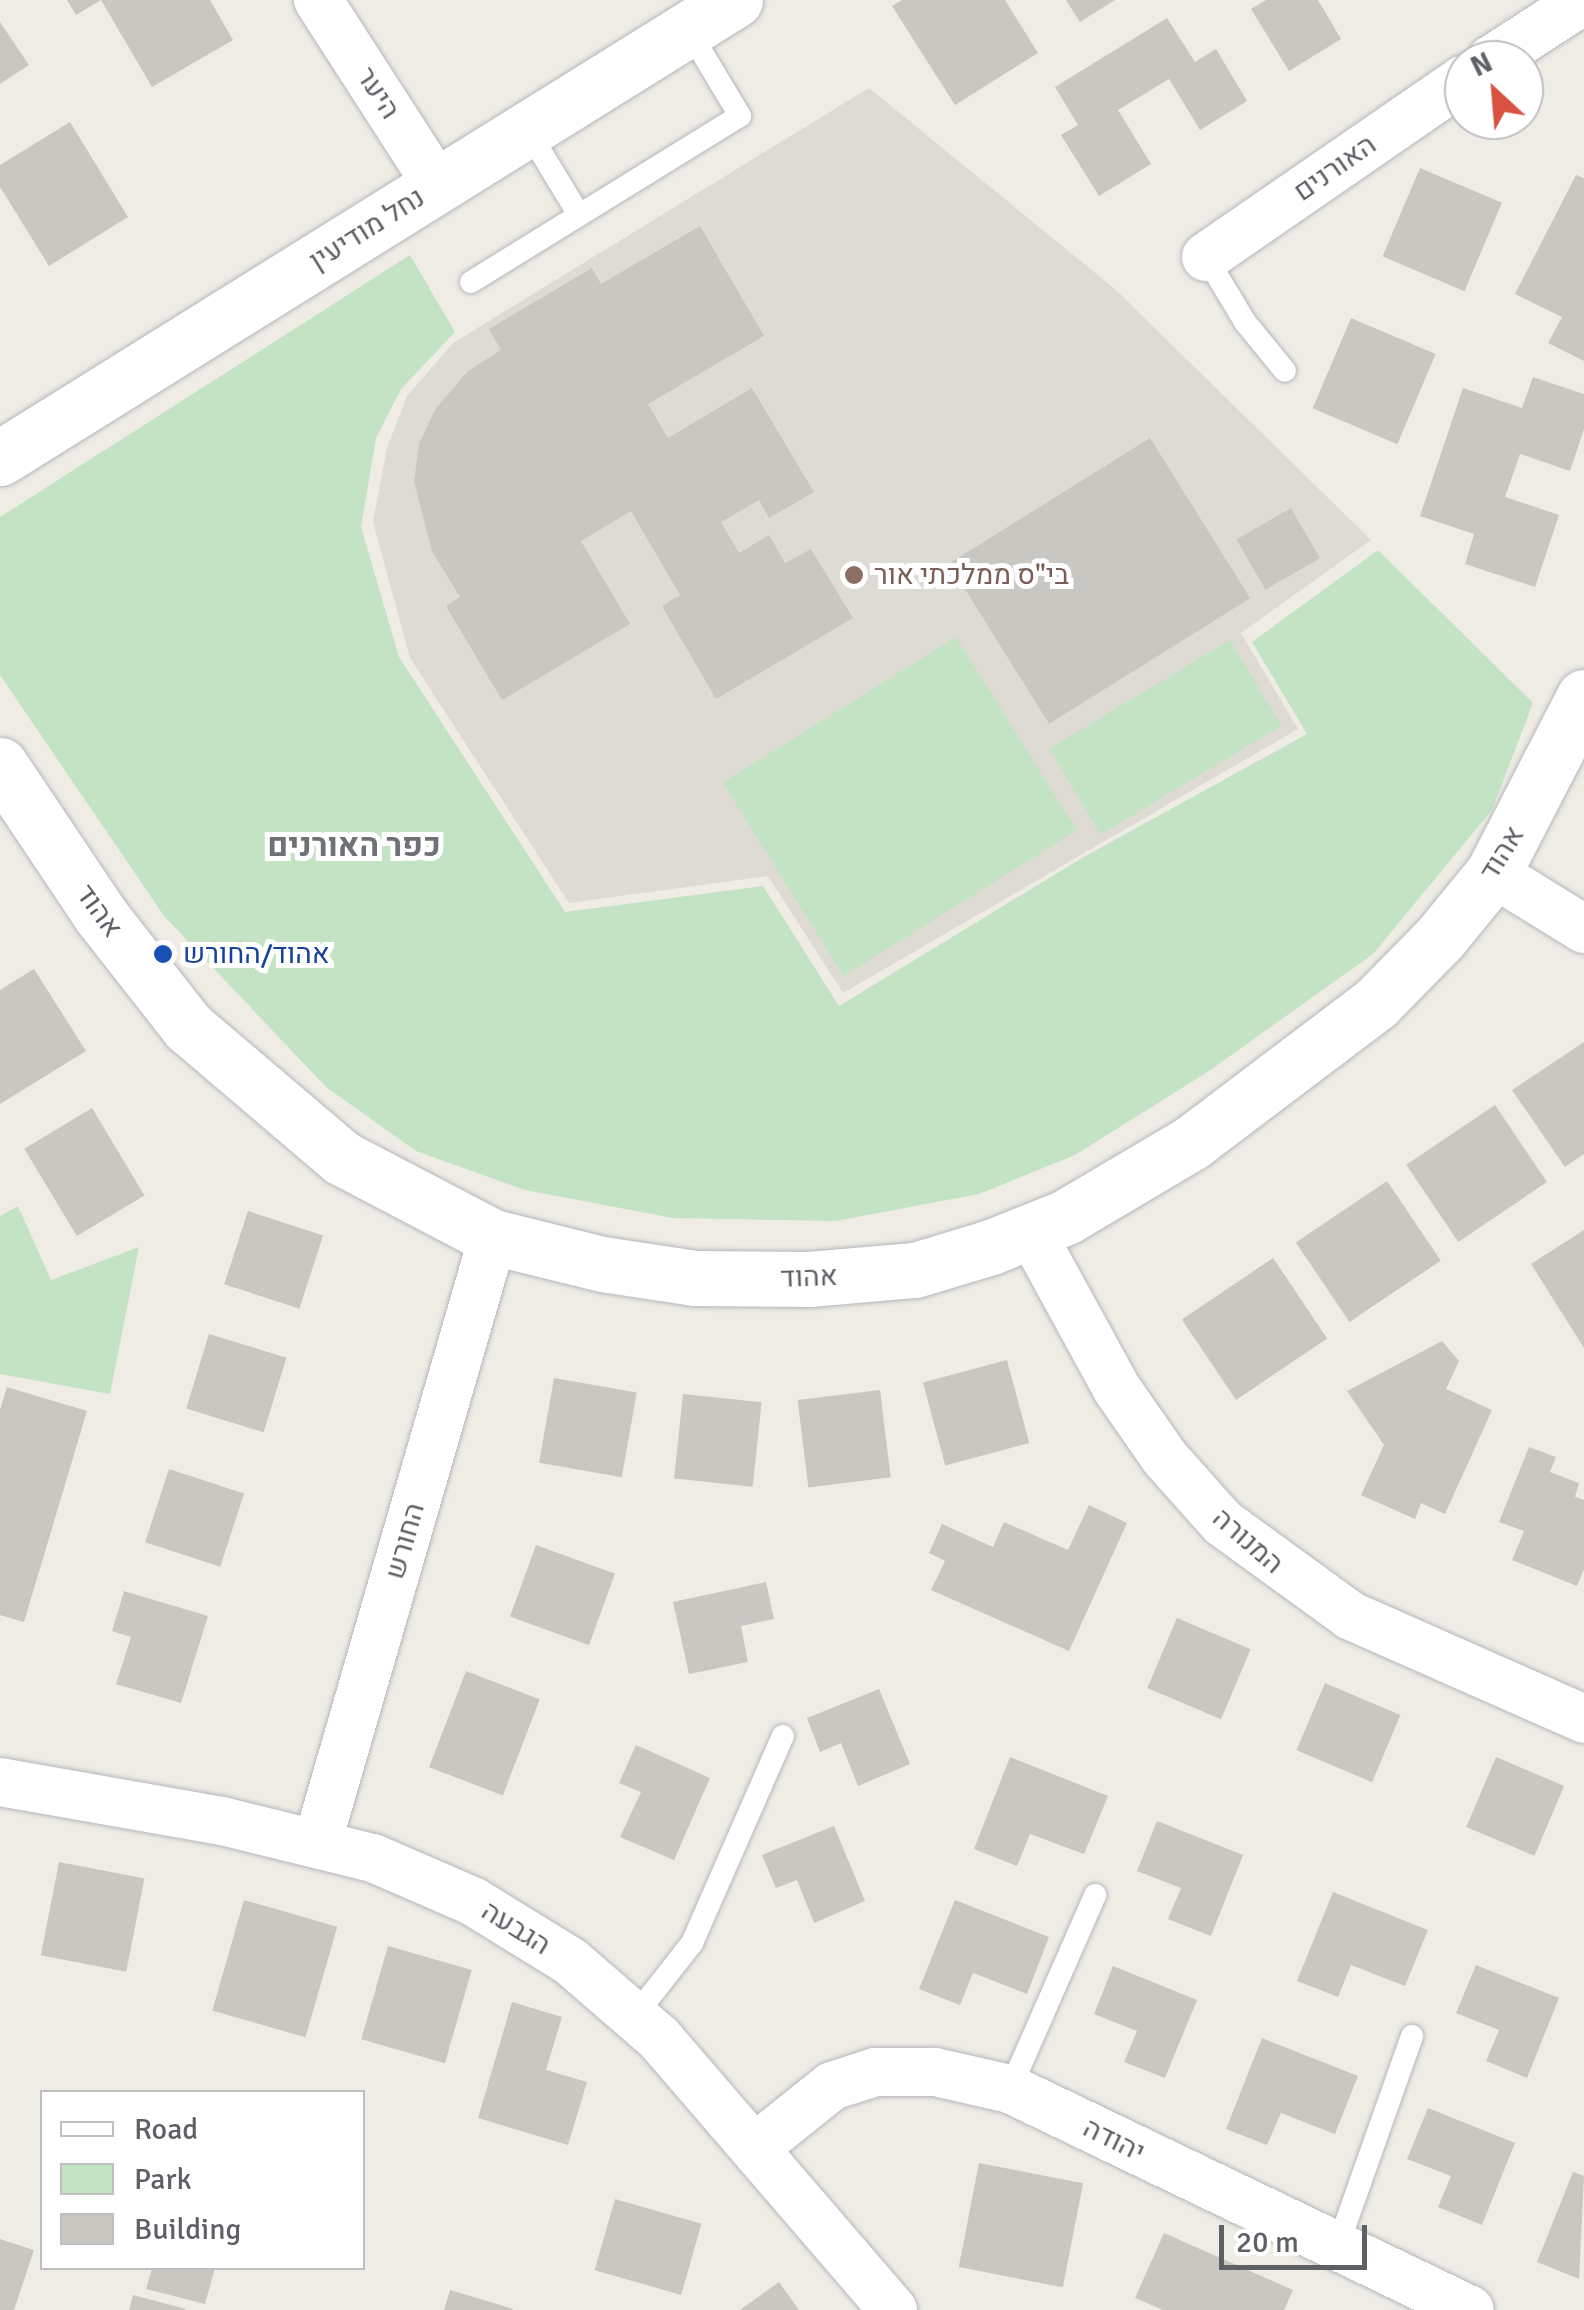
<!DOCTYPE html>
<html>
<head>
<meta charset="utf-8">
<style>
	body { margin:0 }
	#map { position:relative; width:1584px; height:2310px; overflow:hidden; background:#eeece5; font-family:Signika,Heebo,sans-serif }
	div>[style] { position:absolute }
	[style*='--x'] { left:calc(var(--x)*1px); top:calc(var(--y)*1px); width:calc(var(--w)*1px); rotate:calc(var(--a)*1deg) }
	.education>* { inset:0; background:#dddbd3 }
	.green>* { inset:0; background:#c4e3c5; transform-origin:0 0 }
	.building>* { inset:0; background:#c9c7c2; transform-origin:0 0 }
	.roads { filter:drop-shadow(0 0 2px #b5b7ba) drop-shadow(0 0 2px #b5b7ba) }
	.service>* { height:22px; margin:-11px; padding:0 11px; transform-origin:11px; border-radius:11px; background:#fff }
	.minor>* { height:48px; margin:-24px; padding:0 24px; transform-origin:24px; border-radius:24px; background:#fff }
	.tertiary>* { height:55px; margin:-27.5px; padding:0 27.5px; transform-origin:27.5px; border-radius:27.5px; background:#fff }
	.dots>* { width:28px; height:28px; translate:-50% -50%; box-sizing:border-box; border:5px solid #fff; border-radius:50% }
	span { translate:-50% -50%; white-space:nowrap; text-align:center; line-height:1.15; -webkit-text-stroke:10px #fff; paint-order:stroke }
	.street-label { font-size:28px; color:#5d6064 }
	.education-label { font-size:28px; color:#785e54 }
	.left { translate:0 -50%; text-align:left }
	.transit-label { font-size:28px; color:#164399 }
	.quarter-label { font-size:32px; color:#6e7176; font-weight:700 }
	.legend { position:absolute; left:40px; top:2090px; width:325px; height:180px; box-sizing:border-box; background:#fff; border:2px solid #bebfc1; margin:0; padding:12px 18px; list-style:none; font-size:30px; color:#5d6064 }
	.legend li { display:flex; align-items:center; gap:20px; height:50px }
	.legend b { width:50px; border:2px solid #bebfc1 }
	.north { position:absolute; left:1444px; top:40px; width:100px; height:100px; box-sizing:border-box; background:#fff; border:2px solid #bebfc1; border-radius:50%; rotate:334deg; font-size:28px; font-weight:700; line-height:40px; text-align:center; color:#5d6064 }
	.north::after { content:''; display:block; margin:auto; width:35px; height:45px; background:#d95240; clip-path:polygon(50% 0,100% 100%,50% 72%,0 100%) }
	.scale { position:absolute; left:1219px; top:2225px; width:148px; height:45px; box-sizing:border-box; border:5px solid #5d6064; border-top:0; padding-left:12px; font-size:30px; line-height:35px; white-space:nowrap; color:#5d6064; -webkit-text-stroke:8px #fff; paint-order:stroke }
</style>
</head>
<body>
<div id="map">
	<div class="education">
		<i style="clip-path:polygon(869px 88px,1116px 290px,1371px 540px,1241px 633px,1298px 729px,843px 993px,768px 876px,569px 903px,410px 658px,373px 522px,387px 448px,407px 396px,453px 343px)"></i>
	</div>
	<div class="green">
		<i style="clip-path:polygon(410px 255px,455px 332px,401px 389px,376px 438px,361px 527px,399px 657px,565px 912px,763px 886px,839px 1006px,1082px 858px,1307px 734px,1252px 642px,1378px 550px,1533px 703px,1492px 810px,1373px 954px,1209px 1071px,1075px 1155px,979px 1194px,836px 1221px,673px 1218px,525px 1190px,416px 1151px,326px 1087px,164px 916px,0 675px,0 517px)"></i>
		<i style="left:956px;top:637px;width:228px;height:275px;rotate:58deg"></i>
		<i style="left:1230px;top:640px;width:100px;height:211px;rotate:59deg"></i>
		<i style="clip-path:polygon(18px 1206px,51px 1280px,139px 1247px,110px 1394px,0 1374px,0 1216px)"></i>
	</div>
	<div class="building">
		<i style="clip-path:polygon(67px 0,210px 0,233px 40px,152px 87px,101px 0,76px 15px)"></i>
		<i style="clip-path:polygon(902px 0,1005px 0,1038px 53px,955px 105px,892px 6px)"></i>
		<i style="clip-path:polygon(1066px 0,1115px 0,1080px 22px)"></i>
		<i style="clip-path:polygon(1266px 0,1318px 0,1341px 39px,1289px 71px,1251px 9px)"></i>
		<i style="clip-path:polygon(1167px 18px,1195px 62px,1216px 49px,1247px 101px,1200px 130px,1169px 79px,1118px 110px,1151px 164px,1099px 196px,1061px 135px,1078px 125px,1055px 87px)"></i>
		<i style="clip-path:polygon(0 22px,29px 65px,0 84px)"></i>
		<i style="clip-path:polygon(70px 122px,128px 217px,49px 266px,0 187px,0 165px)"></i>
		<i style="left:1420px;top:168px;width:89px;height:96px;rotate:23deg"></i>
		<i style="clip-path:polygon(1576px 175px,1584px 178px,1584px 361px,1548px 343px,1562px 317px,1515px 294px)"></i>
		<i style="clip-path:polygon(700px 226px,764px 336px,648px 404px,668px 438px,752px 388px,814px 492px,769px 518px,759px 500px,721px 522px,739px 553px,769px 535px,785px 563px,811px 549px,853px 618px,716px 699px,662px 606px,680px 595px,631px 511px,581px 541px,630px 624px,502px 700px,446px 606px,460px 597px,432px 551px,414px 482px,419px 444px,436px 408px,468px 371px,501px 350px,489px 329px,592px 268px,601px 284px)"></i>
		<i style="left:1351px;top:318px;width:92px;height:98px;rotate:23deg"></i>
		<i style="clip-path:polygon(1533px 377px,1584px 394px,1584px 429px,1570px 471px,1520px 454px,1505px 497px,1559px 515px,1535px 587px,1465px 564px,1474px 534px,1420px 516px,1463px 388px,1522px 408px)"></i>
		<i style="left:1150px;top:438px;width:189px;height:237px;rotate:58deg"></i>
		<i style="left:1291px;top:508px;width:58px;height:63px;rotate:60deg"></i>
		<i style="clip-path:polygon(34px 969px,86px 1051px,0 1104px,0 990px)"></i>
		<i style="clip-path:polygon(1584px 1042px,1584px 1154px,1565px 1167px,1512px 1090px)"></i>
		<i style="left:1495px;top:1105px;width:93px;height:107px;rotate:56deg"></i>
		<i style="left:92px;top:1108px;width:102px;height:79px;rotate:59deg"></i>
		<i style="left:1387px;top:1181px;width:96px;height:110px;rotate:56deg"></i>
		<i style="left:248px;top:1211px;width:79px;height:77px;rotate:18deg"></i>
		<i style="clip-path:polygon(1584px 1230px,1584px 1348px,1531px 1264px)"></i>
		<i style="left:1273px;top:1258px;width:97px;height:110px;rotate:56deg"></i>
		<i style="left:209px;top:1334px;width:81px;height:78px;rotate:17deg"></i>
		<i style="clip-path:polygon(1442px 1341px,1459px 1361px,1446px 1389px,1492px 1410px,1445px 1514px,1421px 1503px,1415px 1519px,1361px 1495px,1384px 1445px,1347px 1391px)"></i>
		<i style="left:1007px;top:1360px;width:86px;height:87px;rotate:75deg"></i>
		<i style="left:554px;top:1378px;width:84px;height:86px;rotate:10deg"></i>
		<i style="clip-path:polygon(7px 1387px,87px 1411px,24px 1622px,0 1615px,0 1410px)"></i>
		<i style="left:880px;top:1390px;width:88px;height:83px;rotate:83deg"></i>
		<i style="left:683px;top:1394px;width:79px;height:85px;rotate:6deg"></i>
		<i style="clip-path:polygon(1529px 1447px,1556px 1457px,1550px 1472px,1579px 1483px,1575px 1497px,1584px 1500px,1584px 1569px,1577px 1586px,1512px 1560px,1524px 1531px,1499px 1522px)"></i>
		<i style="left:169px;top:1469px;width:79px;height:77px;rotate:18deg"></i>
		<i style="clip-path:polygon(1089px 1505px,1127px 1523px,1069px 1651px,931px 1590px,945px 1561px,929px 1553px,942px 1524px,993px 1547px,1004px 1522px,1068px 1550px)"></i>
		<i style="left:536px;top:1545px;width:84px;height:76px;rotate:20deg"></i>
		<i style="clip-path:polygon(766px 1582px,774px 1619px,741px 1626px,748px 1662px,689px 1674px,673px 1602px)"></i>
		<i style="clip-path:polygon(124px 1591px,208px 1616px,181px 1703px,116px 1684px,131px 1637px,112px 1631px)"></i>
		<i style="left:1177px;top:1618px;width:80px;height:76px;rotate:23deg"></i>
		<i style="left:466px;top:1671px;width:79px;height:103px;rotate:21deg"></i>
		<i style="left:1325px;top:1683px;width:82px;height:73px;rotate:23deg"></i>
		<i style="clip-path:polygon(879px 1689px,910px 1764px,858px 1786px,841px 1743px,820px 1752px,807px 1718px)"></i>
		<i style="clip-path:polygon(636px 1745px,710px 1778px,674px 1860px,620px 1837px,641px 1792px,619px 1783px)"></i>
		<i style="clip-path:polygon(1010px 1757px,1108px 1796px,1084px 1854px,1030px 1834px,1017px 1866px,974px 1849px)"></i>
		<i style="left:1496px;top:1757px;width:74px;height:76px;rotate:23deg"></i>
		<i style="clip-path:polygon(1157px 1821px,1243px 1855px,1211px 1936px,1168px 1919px,1181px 1888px,1137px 1871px)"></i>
		<i style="clip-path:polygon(834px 1826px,865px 1901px,814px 1923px,797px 1880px,776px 1888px,762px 1855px)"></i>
		<i style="left:59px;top:1862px;width:87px;height:95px;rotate:11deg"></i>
		<i style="clip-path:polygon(1333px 1892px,1428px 1930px,1405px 1986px,1351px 1965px,1338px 1997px,1297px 1981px)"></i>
		<i style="left:244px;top:1900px;width:97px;height:115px;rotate:16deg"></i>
		<i style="clip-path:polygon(955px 1900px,1049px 1937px,1027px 1994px,973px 1973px,960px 2005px,919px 1989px)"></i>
		<i style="left:388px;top:1946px;width:87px;height:97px;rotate:16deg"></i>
		<i style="clip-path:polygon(1476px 1965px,1559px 1998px,1527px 2078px,1486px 2061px,1499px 2030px,1456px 2013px)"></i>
		<i style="clip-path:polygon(1113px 1966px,1197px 2000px,1165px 2078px,1124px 2062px,1137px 2031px,1094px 2014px)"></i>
		<i style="clip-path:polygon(512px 2002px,562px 2017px,546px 2070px,587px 2082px,568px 2145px,478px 2118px)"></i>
		<i style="clip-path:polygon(1262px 2038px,1358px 2076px,1335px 2134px,1281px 2113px,1267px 2145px,1226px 2129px)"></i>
		<i style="clip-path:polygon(1428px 2108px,1515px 2143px,1482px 2225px,1438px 2207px,1451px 2176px,1407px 2159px)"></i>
		<i style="left:979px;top:2163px;width:106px;height:106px;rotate:11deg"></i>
		<i style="clip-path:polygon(1573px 2172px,1584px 2176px,1579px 2279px,1537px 2262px)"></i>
		<i style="left:615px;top:2199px;width:90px;height:74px;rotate:16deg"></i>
		<i style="clip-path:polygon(1164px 2233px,1293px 2290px,1284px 2310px,1163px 2310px,1135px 2298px)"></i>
		<i style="clip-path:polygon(0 2239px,34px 2250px,14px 2310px,0 2310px)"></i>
		<i style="clip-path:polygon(152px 2268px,215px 2268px,205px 2304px,146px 2289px)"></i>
		<i style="clip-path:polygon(779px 2282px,799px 2310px,740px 2310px)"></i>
		<i style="clip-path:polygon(450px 2290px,513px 2309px,512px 2310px,444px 2310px)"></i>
		<i style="clip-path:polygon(133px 2295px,186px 2309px,185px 2310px,129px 2310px)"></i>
	</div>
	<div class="roads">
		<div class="service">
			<i style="--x:527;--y:129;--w:100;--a:58.8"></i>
			<i style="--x:1206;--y:257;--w:76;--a:59"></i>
			<i style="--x:1245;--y:322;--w:63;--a:50.8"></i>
			<i style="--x:471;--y:282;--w:316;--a:-31.7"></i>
			<i style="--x:740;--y:116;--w:101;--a:-120.9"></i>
			<i style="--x:634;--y:2017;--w:94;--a:-51.9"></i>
			<i style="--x:692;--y:1943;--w:226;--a:-66.3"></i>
			<i style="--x:1010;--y:2089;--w:212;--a:-66.3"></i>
			<i style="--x:1337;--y:2248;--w:225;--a:-70.5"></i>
		</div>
		<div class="minor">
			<i style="--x:318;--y:0;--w:220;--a:57.2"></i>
			<i style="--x:1491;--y:60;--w:111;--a:-32.8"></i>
			<i style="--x:1206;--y:257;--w:313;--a:-34.6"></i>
			<i style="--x:1493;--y:873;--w:107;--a:31.6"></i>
			<i style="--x:1031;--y:1232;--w:179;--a:61.3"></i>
			<i style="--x:1117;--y:1389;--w:84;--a:55.2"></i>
			<i style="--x:1165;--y:1458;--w:87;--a:48.3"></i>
			<i style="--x:1223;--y:1523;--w:158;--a:36"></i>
			<i style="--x:1351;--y:1616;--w:255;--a:23.8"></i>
			<i style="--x:0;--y:1782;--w:225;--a:10"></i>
			<i style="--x:222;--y:1821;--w:155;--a:13.8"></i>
			<i style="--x:373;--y:1858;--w:110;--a:23.5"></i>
			<i style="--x:474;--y:1902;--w:113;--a:31.6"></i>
			<i style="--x:570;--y:1961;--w:118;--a:40.9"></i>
			<i style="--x:659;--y:2038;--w:359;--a:49.3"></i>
			<i style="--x:317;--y:1844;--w:632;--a:-73.83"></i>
			<i style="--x:757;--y:2146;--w:96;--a:-38.7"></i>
			<i style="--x:832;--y:2086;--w:45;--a:-18"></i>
			<i style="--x:875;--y:2072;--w:60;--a:0"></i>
			<i style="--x:935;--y:2072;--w:77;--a:12.8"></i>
			<i style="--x:1010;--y:2089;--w:510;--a:25.66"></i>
		</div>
		<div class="tertiary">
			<i style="--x:0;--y:458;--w:866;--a:-31.93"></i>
			<i style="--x:0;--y:765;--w:182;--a:56.2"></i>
			<i style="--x:101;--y:916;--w:141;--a:51.9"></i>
			<i style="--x:188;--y:1027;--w:202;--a:40.4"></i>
			<i style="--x:342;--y:1158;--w:170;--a:27.6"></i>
			<i style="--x:493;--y:1237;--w:112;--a:13.9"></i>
			<i style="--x:602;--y:1264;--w:94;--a:8.6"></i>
			<i style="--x:695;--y:1278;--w:114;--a:0.5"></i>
			<i style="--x:809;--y:1279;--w:106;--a:-4.9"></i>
			<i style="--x:915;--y:1270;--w:79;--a:-16.8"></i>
			<i style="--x:991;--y:1247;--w:81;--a:-21.8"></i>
			<i style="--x:1066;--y:1217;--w:145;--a:-30.6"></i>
			<i style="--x:1191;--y:1143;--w:232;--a:-37.1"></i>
			<i style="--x:1376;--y:1003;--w:90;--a:-45.5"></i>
			<i style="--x:1439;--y:939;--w:85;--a:-50.7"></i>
			<i style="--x:1493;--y:873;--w:198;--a:-62.7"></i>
		</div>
	</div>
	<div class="dots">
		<i style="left:854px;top:575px;background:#8d6e63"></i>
		<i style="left:163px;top:954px;background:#1a4fb4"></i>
	</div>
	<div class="street-label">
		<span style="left:378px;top:93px;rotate:57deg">היער</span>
		<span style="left:1335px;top:168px;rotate:-35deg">האורנים</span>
		<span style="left:367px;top:229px;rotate:-32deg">נחל מודיעין</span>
		<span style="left:1502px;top:853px;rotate:-58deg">אהוד</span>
		<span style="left:99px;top:911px;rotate:54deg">אהוד</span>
		<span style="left:809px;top:1277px;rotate:-2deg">אהוד</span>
		<span style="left:405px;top:1541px;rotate:-74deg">החורש</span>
		<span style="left:1248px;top:1541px;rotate:41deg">המנורה</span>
		<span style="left:516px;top:1928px;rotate:32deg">הגבעה</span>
		<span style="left:1114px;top:2140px;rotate:26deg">יהודה</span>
	</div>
	<div class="education-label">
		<span class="left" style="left:874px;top:575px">בי"ס ממלכתי אור</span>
	</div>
	<div class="transit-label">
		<span class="left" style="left:183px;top:954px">אהוד/החורש</span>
	</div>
	<div class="quarter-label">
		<span style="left:354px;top:846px">כפר האורנים</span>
	</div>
	<ul class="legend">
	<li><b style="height:12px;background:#fff"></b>Road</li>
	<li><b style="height:28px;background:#c4e3c5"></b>Park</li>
	<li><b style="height:28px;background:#c9c7c2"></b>Building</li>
	</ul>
	<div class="north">N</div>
	<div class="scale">20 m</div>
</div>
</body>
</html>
